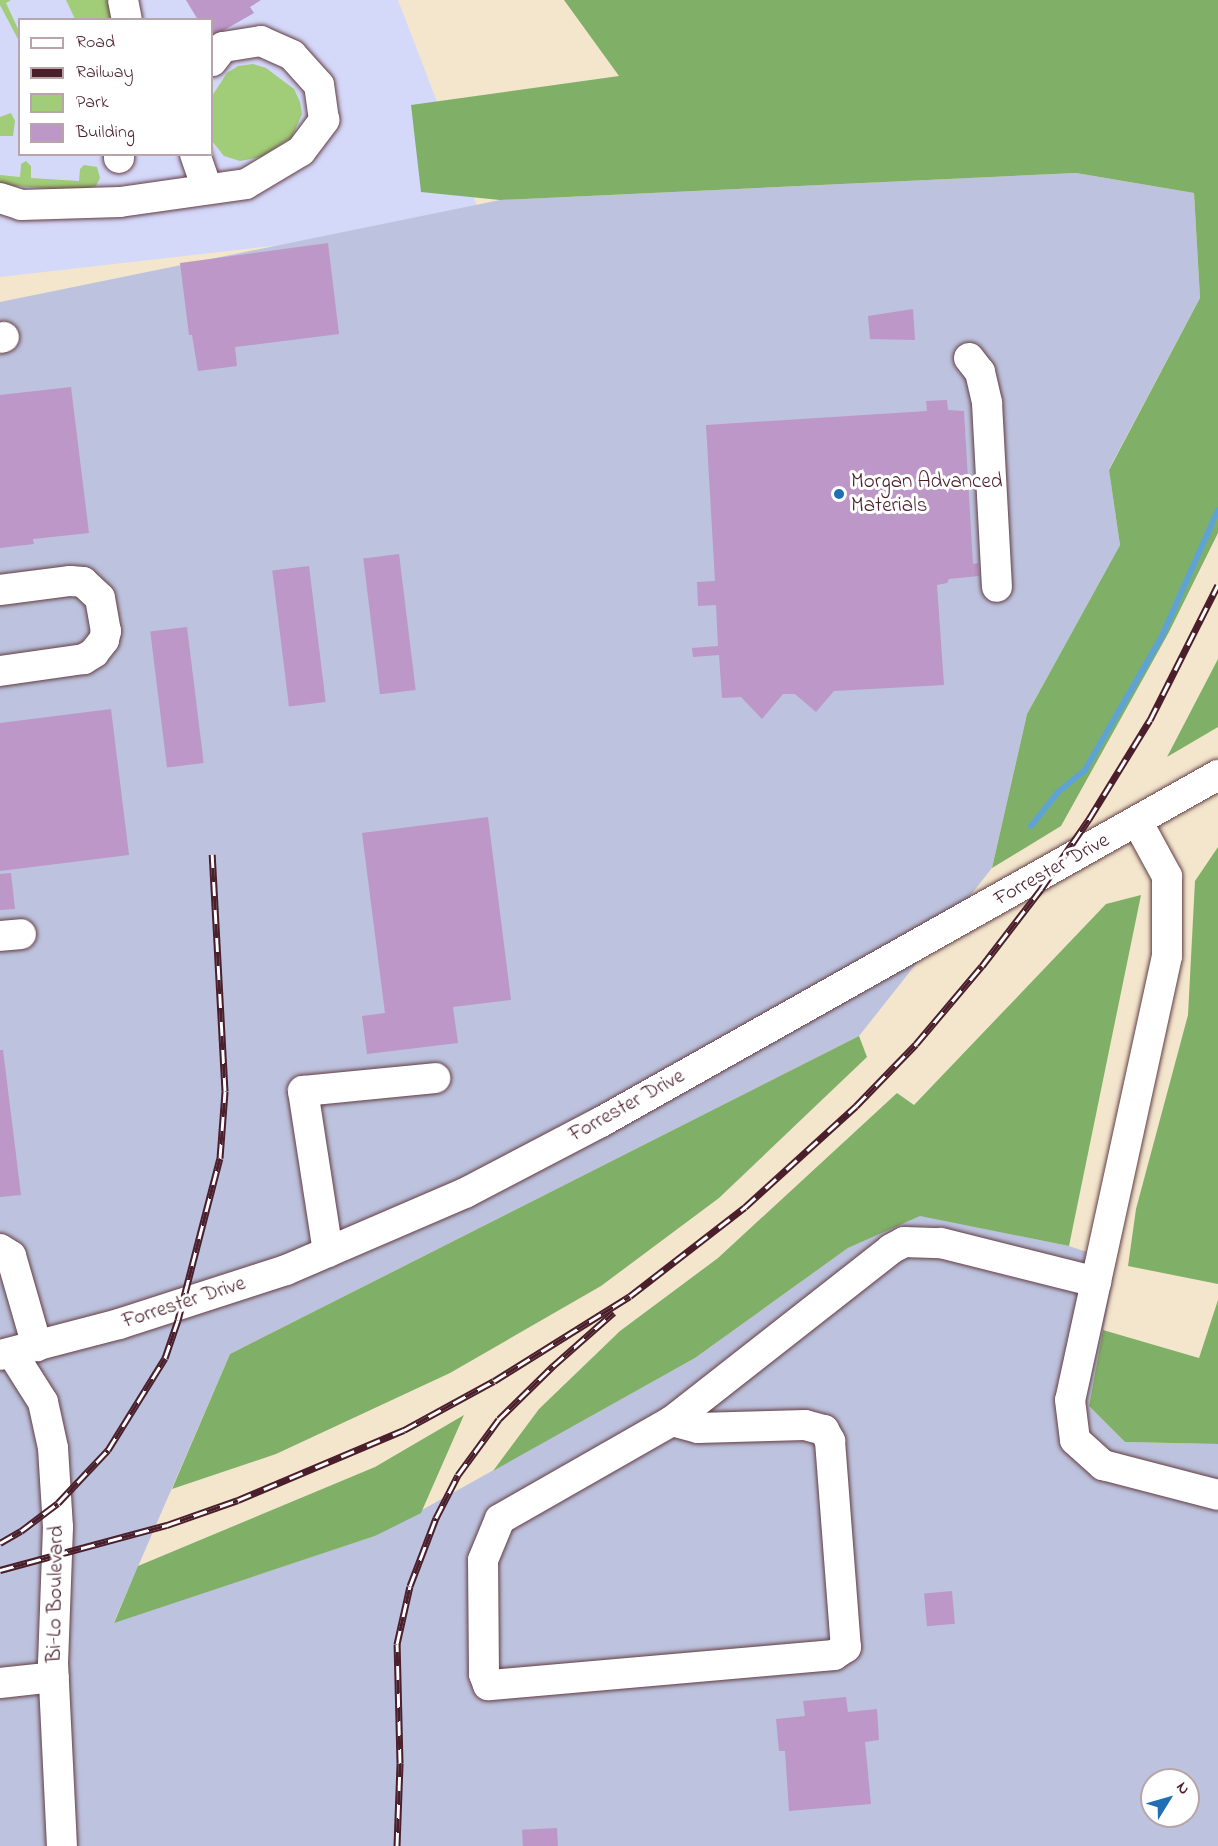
<!DOCTYPE html>
<html>
<head>
<meta charset="utf-8">
<style>
	body { margin:0 }
	#map { position:relative; width:1218px; height:1846px; overflow:hidden; background:#f3e6cd; font-family:"Indie Flower",sans-serif }
	div>[style] { position:absolute }
	[style*='--x'] { left:calc(var(--x)*1px); top:calc(var(--y)*1px); width:calc(var(--w)*1px); rotate:calc(var(--a)*1deg) }
	.built>* { inset:0; background:#d4d8f9 }
	.industrial>* { inset:0; background:#bdc3de }
	.green>* { inset:0; background:#a1cc78 }
	.forest>* { inset:0; background:#80b068 }
	.stream>* { height:6px; margin:-3px; padding:0 3px; transform-origin:3px; border-radius:3px; background:#5fa3d4 }
	.building>* { inset:0; background:#bc97c7; transform-origin:0 0 }
	.roads { filter:drop-shadow(0 0 2px #633d43) drop-shadow(0 0 2px #633d43) }
	.minor>* { height:30px; margin:-15px; padding:0 15px; transform-origin:15px; border-radius:15px; background:#fff }
	.rail>* { height:7px; margin-top:-3.5px; transform-origin:0; background:repeating-linear-gradient(90deg,#fff 0 14px,#4a1f2b 0 28px); box-sizing:border-box; border-block:2px solid #4a1f2b }
	.dots>* { width:16px; height:16px; translate:-50% -50%; box-sizing:border-box; border:3px solid #fff; border-radius:50% }
	span { translate:-50% -50%; white-space:nowrap; text-align:center; line-height:1.15; -webkit-text-stroke:6px #fff; paint-order:stroke }
	.poi-label { font-size:21px; color:#4a1f2b }
	.left { translate:0 -50%; text-align:left }
	.street-label { font-size:21px; color:#4a1f2b }
	.legend { position:absolute; left:18px; top:18px; width:195px; height:138px; box-sizing:border-box; background:#fff; border:2px solid #b7a5aa; margin:0; padding:8px 10px; list-style:none; font-size:18px; color:#4a1f2b }
	.legend li { display:flex; align-items:center; gap:12px; height:30px }
	.legend b { width:30px; border:2px solid #b7a5aa }
	.north { position:absolute; left:1140px; top:1768px; width:60px; height:60px; box-sizing:border-box; background:#fff; border:2px solid #b7a5aa; border-radius:50%; rotate:53deg; font-size:16px; font-weight:700; line-height:24px; text-align:center; color:#4a1f2b }
	.north::after { content:''; display:block; margin:auto; width:21px; height:27px; background:#1f6fb2; clip-path:polygon(50% 0,100% 100%,50% 72%,0 100%) }
</style>
</head>
<body>
<div id="map">
	<div class="built">
		<i style="clip-path:polygon(evenodd,0 0,398px 0,483px 222px,0 277px,0 0,20px 20px,212px 20px,212px 154px,20px 154px,20px 20px)"></i>
	</div>
	<div class="industrial">
		<i style="clip-path:polygon(evenodd,1076px 173px,1194px 193px,1200px 298px,1109px 469px,1120px 545px,1027px 714px,992px 868px,859px 1036px,230px 1354px,114px 1622px,375px 1536px,695px 1358px,848px 1248px,921px 1215px,1069px 1246px,1116px 1262px,1089px 1406px,1125px 1442px,1218px 1444px,1218px 1846px,0 1846px,0 302px,500px 200px,1076px 173px,1152px 1780px,1188px 1780px,1188px 1816px,1152px 1816px,1152px 1780px)"></i>
	</div>
	<div class="green">
		<i style="clip-path:polygon(0 0,11px 0,6px 3px,19px 31px,19px 41px,0 5px)"></i>
		<i style="clip-path:polygon(66px 0,112px 0,118px 19px,75px 19px)"></i>
		<i style="clip-path:polygon(253px 64px,266px 68px,294px 89px,300px 102px,302px 114px,292px 137px,261px 157px,240px 161px,224px 156px,212px 141px,212px 96px,227px 73px,238px 66px)"></i>
		<i style="clip-path:polygon(11px 113px,15px 121px,13px 136px,0 136px,0 117px)"></i>
		<i style="clip-path:polygon(26px 161px,31px 166px,31px 178px,79px 181px,80px 169px,84px 165px,97px 167px,100px 178px,96px 186px,84px 191px,0 185px,0 175px,20px 177px,21px 164px)"></i>
	</div>
	<div class="forest">
		<i style="clip-path:polygon(564px 0,1218px 0,1218px 533px,1169px 632px,1061px 826px,992px 868px,1027px 714px,1120px 545px,1109px 470px,1200px 298px,1194px 193px,1076px 173px,500px 200px,421px 192px,411px 105px,619px 76px)"></i>
		<i style="clip-path:polygon(1218px 659px,1218px 727px,1167px 757px)"></i>
		<i style="clip-path:polygon(1218px 847px,1218px 1284px,1128px 1266px,1136px 1209px,1188px 1015px,1195px 881px)"></i>
		<i style="clip-path:polygon(1141px 895px,1069px 1246px,920px 1216px,848px 1248px,695px 1358px,493px 1471px,539px 1409px,620px 1331px,718px 1258px,897px 1093px,914px 1105px,1106px 904px)"></i>
		<i style="clip-path:polygon(859px 1036px,867px 1057px,719px 1198px,601px 1286px,450px 1373px,276px 1454px,172px 1489px,230px 1354px)"></i>
		<i style="clip-path:polygon(1218px 1300px,1218px 1444px,1125px 1442px,1089px 1406px,1103px 1330px,1199px 1358px)"></i>
		<i style="clip-path:polygon(464px 1415px,421px 1513px,375px 1536px,114px 1623px,138px 1566px,375px 1467px)"></i>
	</div>
	<div class="stream">
		<i style="--x:1031;--y:826;--w:43;--a:-51.5"></i>
		<i style="--x:1058;--y:792;--w:35;--a:-39"></i>
		<i style="--x:1085;--y:770;--w:152;--a:-60.1"></i>
		<i style="--x:1161;--y:638;--w:140;--a:-66"></i>
	</div>
	<div class="building">
		<i style="clip-path:polygon(186px 0,261px 0,250px 7px,254px 13px,212px 37px,212px 20px,198px 20px)"></i>
		<i style="clip-path:polygon(328px 243px,339px 334px,235px 347px,237px 366px,198px 371px,192px 335px,189px 335px,180px 263px)"></i>
		<i style="clip-path:polygon(913px 309px,915px 340px,870px 339px,868px 316px)"></i>
		<i style="clip-path:polygon(71px 387px,89px 533px,33px 539px,34px 544px,0 548px,0 395px)"></i>
		<i style="clip-path:polygon(947px 400px,948px 410px,964px 411px,973px 564px,978px 563px,979px 576px,949px 579px,947px 583px,937px 585px,944px 685px,834px 691px,816px 712px,795px 694px,783px 694px,762px 719px,741px 697px,722px 698px,719px 655px,693px 657px,692px 648px,718px 646px,716px 605px,698px 606px,697px 582px,715px 581px,706px 425px,927px 411px,926px 401px)"></i>
		<i style="left:399px;top:554px;width:137px;height:36px;rotate:83deg"></i>
		<i style="left:309px;top:566px;width:137px;height:37px;rotate:83deg"></i>
		<i style="left:187px;top:627px;width:137px;height:37px;rotate:83deg"></i>
		<i style="clip-path:polygon(111px 709px,129px 855px,0 871px,0 723px)"></i>
		<i style="clip-path:polygon(488px 817px,511px 1000px,453px 1007px,458px 1043px,367px 1054px,362px 1016px,385px 1013px,362px 833px)"></i>
		<i style="clip-path:polygon(11px 873px,15px 909px,0 910px,0 874px)"></i>
		<i style="clip-path:polygon(0 1050px,3px 1050px,21px 1195px,0 1197px)"></i>
		<i style="left:952px;top:1591px;width:33px;height:28px;rotate:85deg"></i>
		<i style="clip-path:polygon(846px 1697px,848px 1712px,877px 1709px,879px 1740px,865px 1742px,871px 1804px,789px 1811px,785px 1751px,779px 1751px,776px 1719px,805px 1716px,803px 1701px)"></i>
		<i style="left:557px;top:1828px;width:18px;height:35px;rotate:87deg"></i>
	</div>
	<div class="roads">
		<div class="minor">
			<i style="--x:123;--y:0;--w:20;--a:79"></i>
			<i style="--x:195;--y:154;--w:37;--a:71"></i>
			<i style="--x:119;--y:158;--w:4;--a:-90"></i>
			<i style="--x:0;--y:198;--w:22;--a:18"></i>
			<i style="--x:21;--y:205;--w:99;--a:-1.7"></i>
			<i style="--x:120;--y:202;--w:127;--a:-8.1"></i>
			<i style="--x:246;--y:184;--w:64;--a:-31"></i>
			<i style="--x:301;--y:151;--w:39;--a:-53"></i>
			<i style="--x:324;--y:120;--w:35;--a:-98"></i>
			<i style="--x:319;--y:85;--w:40;--a:-132"></i>
			<i style="--x:292;--y:55;--w:34;--a:-156"></i>
			<i style="--x:261;--y:41;--w:38;--a:171"></i>
			<i style="--x:223;--y:47;--w:18;--a:128"></i>
			<i style="--x:0;--y:338;--w:4;--a:-14"></i>
			<i style="--x:969;--y:358;--w:18;--a:52"></i>
			<i style="--x:980;--y:372;--w:32;--a:77"></i>
			<i style="--x:987;--y:403;--w:184;--a:86.9"></i>
			<i style="--x:0;--y:590;--w:71;--a:-7.3"></i>
			<i style="--x:70;--y:581;--w:13;--a:4"></i>
			<i style="--x:83;--y:582;--w:23;--a:43"></i>
			<i style="--x:100;--y:598;--w:34;--a:80"></i>
			<i style="--x:106;--y:631;--w:9;--a:103"></i>
			<i style="--x:104;--y:640;--w:16;--a:128"></i>
			<i style="--x:94;--y:653;--w:12;--a:149"></i>
			<i style="--x:84;--y:659;--w:85;--a:171.9"></i>
			<i style="--x:1137;--y:821;--w:63;--a:61.4"></i>
			<i style="--x:1167;--y:876;--w:80;--a:90"></i>
			<i style="--x:1167;--y:956;--w:454;--a:102.3"></i>
			<i style="--x:1070;--y:1400;--w:40;--a:82.9"></i>
			<i style="--x:1075;--y:1440;--w:38;--a:42"></i>
			<i style="--x:1103;--y:1465;--w:119;--a:14.6"></i>
			<i style="--x:0;--y:936;--w:21;--a:-5"></i>
			<i style="--x:0;--y:1249;--w:13;--a:32"></i>
			<i style="--x:11;--y:1256;--w:94;--a:73.9"></i>
			<i style="--x:328;--y:1252;--w:163;--a:-98.8"></i>
			<i style="--x:303;--y:1091;--w:133;--a:-5.6"></i>
			<i style="--x:12;--y:1353;--w:58;--a:57.7"></i>
			<i style="--x:43;--y:1402;--w:47;--a:77.7"></i>
			<i style="--x:53;--y:1448;--w:79;--a:86.4"></i>
			<i style="--x:58;--y:1527;--w:136;--a:92.1"></i>
			<i style="--x:53;--y:1663;--w:183;--a:87.2"></i>
			<i style="--x:0;--y:1355;--w:123;--a:-14.6"></i>
			<i style="--x:119;--y:1324;--w:176;--a:-17.9"></i>
			<i style="--x:286;--y:1270;--w:195;--a:-23.3"></i>
			<i style="--x:465;--y:1193;--w:153;--a:-27.6"></i>
			<i style="--x:601;--y:1122;--w:708;--a:-29.35"></i>
			<i style="--x:672;--y:1421;--w:27;--a:15"></i>
			<i style="--x:698;--y:1428;--w:107;--a:-1.6"></i>
			<i style="--x:805;--y:1425;--w:20;--a:15"></i>
			<i style="--x:824;--y:1430;--w:13;--a:61"></i>
			<i style="--x:830;--y:1441;--w:207;--a:85.6"></i>
			<i style="--x:846;--y:1647;--w:14;--a:146"></i>
			<i style="--x:834;--y:1655;--w:347;--a:175"></i>
			<i style="--x:488;--y:1685;--w:12;--a:-110"></i>
			<i style="--x:484;--y:1674;--w:114;--a:-90.5"></i>
			<i style="--x:483;--y:1560;--w:44;--a:-67.5"></i>
			<i style="--x:500;--y:1519;--w:198;--a:-29.7"></i>
			<i style="--x:672;--y:1421;--w:278;--a:-38.1"></i>
			<i style="--x:891;--y:1249;--w:15;--a:-28"></i>
			<i style="--x:904;--y:1242;--w:37;--a:2"></i>
			<i style="--x:941;--y:1243;--w:160;--a:14.1"></i>
			<i style="--x:0;--y:1683;--w:54;--a:-6.3"></i>
		</div>
	</div>
	<div class="rail">
		<i style="--x:0;--y:1543;--w:24;--a:-30"></i>
		<i style="--x:21;--y:1531;--w:46;--a:-37.1"></i>
		<i style="--x:58;--y:1503;--w:73;--a:-46.7"></i>
		<i style="--x:108;--y:1450;--w:108;--a:-58.2"></i>
		<i style="--x:165;--y:1358;--w:40;--a:-71.1"></i>
		<i style="--x:178;--y:1320;--w:167;--a:-75.5"></i>
		<i style="--x:220;--y:1158;--w:67;--a:-85.7"></i>
		<i style="--x:225;--y:1091;--w:237;--a:-93.1"></i>
		<i style="--x:0;--y:1570;--w:173;--a:-15.1"></i>
		<i style="--x:167;--y:1525;--w:75;--a:-19.4"></i>
		<i style="--x:238;--y:1500;--w:180;--a:-22.9"></i>
		<i style="--x:404;--y:1430;--w:102;--a:-28.6"></i>
		<i style="--x:494;--y:1381;--w:160;--a:-32"></i>
		<i style="--x:630;--y:1296;--w:145;--a:-37.7"></i>
		<i style="--x:745;--y:1207;--w:150;--a:-42.3"></i>
		<i style="--x:856;--y:1106;--w:86;--a:-45.9"></i>
		<i style="--x:916;--y:1044;--w:102;--a:-49.8"></i>
		<i style="--x:982;--y:966;--w:97;--a:-52.5"></i>
		<i style="--x:1041;--y:889;--w:85;--a:-55.6"></i>
		<i style="--x:1089;--y:819;--w:116;--a:-58.4"></i>
		<i style="--x:1150;--y:720;--w:151;--a:-63.3"></i>
		<i style="--x:397;--y:1846;--w:83;--a:-87.9"></i>
		<i style="--x:400;--y:1763;--w:119;--a:-91.4"></i>
		<i style="--x:397;--y:1644;--w:59;--a:-77.4"></i>
		<i style="--x:410;--y:1586;--w:73;--a:-69.1"></i>
		<i style="--x:436;--y:1518;--w:48;--a:-62.9"></i>
		<i style="--x:458;--y:1475;--w:69;--a:-53.8"></i>
		<i style="--x:499;--y:1419;--w:76;--a:-44.5"></i>
		<i style="--x:553;--y:1366;--w:81;--a:-41.5"></i>
	</div>
	<div class="dots">
		<i style="left:839px;top:494px;background:#1f6fb2"></i>
	</div>
	<div class="poi-label">
		<span class="left" style="left:851px;top:494px">Morgan Advanced<br>Materials</span>
	</div>
	<div class="street-label">
		<span style="left:1052px;top:870px;rotate:-29deg">Forrester Drive</span>
		<span style="left:627px;top:1106px;rotate:-29deg">Forrester Drive</span>
		<span style="left:184px;top:1303px;rotate:-18deg">Forrester Drive</span>
		<span style="left:56px;top:1594px;rotate:-89deg">Bi-Lo Boulevard</span>
	</div>
	<ul class="legend">
	<li><b style="height:8px;background:#fff"></b>Road</li>
	<li><b style="height:8px;background:#4a1f2b"></b>Railway</li>
	<li><b style="height:16px;background:#a1cc78"></b>Park</li>
	<li><b style="height:16px;background:#bc97c7"></b>Building</li>
	</ul>
	<div class="north">N</div>
</div>
</body>
</html>
